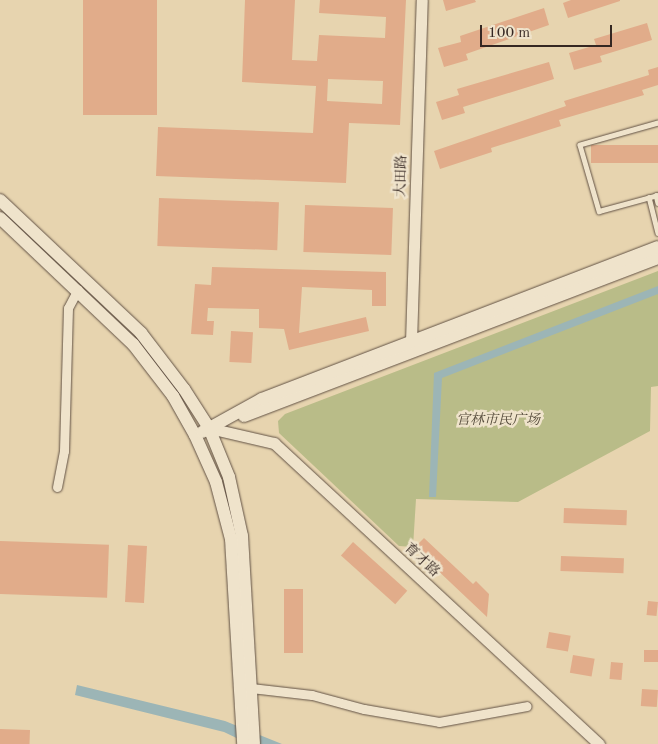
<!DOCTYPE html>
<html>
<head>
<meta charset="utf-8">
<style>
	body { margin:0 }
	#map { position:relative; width:658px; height:744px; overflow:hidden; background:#e7d4af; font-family:"Old Standard TT","Noto Serif SC",serif }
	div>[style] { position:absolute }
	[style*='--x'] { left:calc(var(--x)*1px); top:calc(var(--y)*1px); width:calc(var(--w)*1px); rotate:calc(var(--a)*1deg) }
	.green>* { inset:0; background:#b9bc88 }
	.water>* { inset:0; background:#9cb5b6 }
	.building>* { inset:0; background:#e1ac8a; transform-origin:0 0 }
	.roads { filter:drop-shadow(0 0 1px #625245) drop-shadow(0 0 1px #625245) }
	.service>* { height:4.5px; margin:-2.25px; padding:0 2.25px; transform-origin:2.25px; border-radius:2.25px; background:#efe3cb }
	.minor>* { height:9px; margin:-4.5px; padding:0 4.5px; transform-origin:4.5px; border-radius:4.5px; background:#efe3cb }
	.tertiary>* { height:11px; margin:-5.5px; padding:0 5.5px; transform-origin:5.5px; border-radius:5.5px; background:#efe3cb }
	.secondary>* { height:12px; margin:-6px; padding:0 6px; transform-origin:6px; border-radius:6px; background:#efe3cb }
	span { translate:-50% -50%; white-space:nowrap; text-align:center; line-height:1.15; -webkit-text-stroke:5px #efe3cb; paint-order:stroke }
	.street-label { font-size:14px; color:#352722 }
	.park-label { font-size:14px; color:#564c3c; font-style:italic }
	.scale { position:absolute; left:480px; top:25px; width:132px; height:22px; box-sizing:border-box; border:2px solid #352722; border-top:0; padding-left:6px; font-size:15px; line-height:18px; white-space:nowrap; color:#352722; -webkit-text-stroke:4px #efe3cb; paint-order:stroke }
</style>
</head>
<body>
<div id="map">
	<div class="green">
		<i style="clip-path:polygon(658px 271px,658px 386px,651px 387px,650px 431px,518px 502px,416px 499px,413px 547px,399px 546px,279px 433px,278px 421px,285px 414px)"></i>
	</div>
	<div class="water">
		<i style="clip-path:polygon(658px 286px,658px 294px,442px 378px,436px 497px,429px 497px,434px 373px)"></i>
		<i style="clip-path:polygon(77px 685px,225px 721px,282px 744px,249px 744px,224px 732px,75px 695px)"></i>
	</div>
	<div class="building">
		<i style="left:83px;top:0;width:74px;height:115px"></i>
		<i style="clip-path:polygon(evenodd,245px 0,295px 0,292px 60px,317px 61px,319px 35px,385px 38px,386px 17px,319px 13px,320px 0,406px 0,400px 125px,349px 123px,346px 183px,156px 176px,158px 127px,313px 133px,316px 86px,242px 82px,245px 0,328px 79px,383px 81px,382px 104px,327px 101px,328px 79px)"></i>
		<i style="clip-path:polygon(443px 0,475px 0,476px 2px,446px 11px)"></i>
		<i style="clip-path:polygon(571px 0,620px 0,620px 1px,568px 18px,563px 3px)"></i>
		<i style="clip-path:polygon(544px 8px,549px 25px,466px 54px,468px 60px,444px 67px,438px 48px,461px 42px,460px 36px)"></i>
		<i style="clip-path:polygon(647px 23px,652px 40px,600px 56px,602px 62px,574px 70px,569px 53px,596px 45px,594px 39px)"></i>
		<i style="clip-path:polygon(549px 62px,554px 79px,463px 107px,465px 113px,442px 120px,436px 102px,459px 95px,457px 89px)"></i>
		<i style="clip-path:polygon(658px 67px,658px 85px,642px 90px,644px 95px,559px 120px,561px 126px,491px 148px,492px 152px,440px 169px,434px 151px,566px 106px,564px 101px,649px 75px,648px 70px)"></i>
		<i style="left:658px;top:145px;width:18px;height:67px;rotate:90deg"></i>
		<i style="left:159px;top:198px;width:120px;height:48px;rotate:2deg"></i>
		<i style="left:305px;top:205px;width:88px;height:47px;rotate:2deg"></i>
		<i style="clip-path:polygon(212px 267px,386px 272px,386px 306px,372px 306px,372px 290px,302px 287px,299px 333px,366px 317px,369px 331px,289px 350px,284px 329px,259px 328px,259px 309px,208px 308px,207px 321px,214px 321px,213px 335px,191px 334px,195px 284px,211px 285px)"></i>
		<i style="left:231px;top:331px;width:22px;height:31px;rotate:3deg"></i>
		<i style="left:564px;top:508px;width:63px;height:15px;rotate:2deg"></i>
		<i style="clip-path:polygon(424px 538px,473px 584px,476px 581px,489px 594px,487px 617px,414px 548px)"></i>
		<i style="left:0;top:541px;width:109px;height:53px;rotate:2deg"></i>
		<i style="left:353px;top:542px;width:73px;height:18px;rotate:42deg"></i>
		<i style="left:128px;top:545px;width:19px;height:57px;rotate:3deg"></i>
		<i style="left:561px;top:556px;width:63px;height:15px;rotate:2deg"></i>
		<i style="left:284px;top:589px;width:19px;height:64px"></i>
		<i style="left:648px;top:601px;width:10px;height:14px;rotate:6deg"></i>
		<i style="left:549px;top:632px;width:22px;height:16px;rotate:10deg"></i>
		<i style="left:644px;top:650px;width:14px;height:12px"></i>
		<i style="left:573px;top:655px;width:22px;height:18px;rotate:10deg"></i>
		<i style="left:611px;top:662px;width:12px;height:17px;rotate:5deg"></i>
		<i style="left:642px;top:689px;width:16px;height:17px;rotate:4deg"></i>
		<i style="left:0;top:729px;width:30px;height:15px;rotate:2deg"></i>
	</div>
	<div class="roads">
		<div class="service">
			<i style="--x:658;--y:123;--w:81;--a:164.2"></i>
			<i style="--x:580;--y:145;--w:69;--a:73.9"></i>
			<i style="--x:599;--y:211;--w:61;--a:-15.2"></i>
			<i style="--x:656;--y:195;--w:8;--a:76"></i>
			<i style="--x:649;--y:197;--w:37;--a:76"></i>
		</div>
		<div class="minor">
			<i style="--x:57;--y:487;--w:37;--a:-79"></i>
			<i style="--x:64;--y:451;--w:143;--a:-88.4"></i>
			<i style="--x:68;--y:308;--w:21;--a:-62"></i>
			<i style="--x:251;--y:688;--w:61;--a:6.5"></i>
			<i style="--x:312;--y:695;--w:54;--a:15.1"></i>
			<i style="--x:364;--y:709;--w:76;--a:9.8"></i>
			<i style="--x:439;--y:722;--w:89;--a:-10.3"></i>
		</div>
		<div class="tertiary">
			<i style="--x:413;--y:350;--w:8;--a:-104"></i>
			<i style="--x:411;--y:342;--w:342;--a:-88.2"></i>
			<i style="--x:209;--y:428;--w:67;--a:13"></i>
			<i style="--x:274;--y:443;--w:443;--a:42.8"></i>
		</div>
		<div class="secondary">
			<i style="--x:0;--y:200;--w:194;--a:43.3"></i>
			<i style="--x:141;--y:333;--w:71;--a:52.5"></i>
			<i style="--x:184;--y:389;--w:46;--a:57.3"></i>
			<i style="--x:209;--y:428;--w:53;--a:67.8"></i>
			<i style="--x:229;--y:477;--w:60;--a:77.6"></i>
			<i style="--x:242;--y:536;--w:208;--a:86.7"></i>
			<i style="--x:0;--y:218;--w:183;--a:43.5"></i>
			<i style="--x:133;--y:344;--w:66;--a:52.4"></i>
			<i style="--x:173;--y:396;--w:45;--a:60.6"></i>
			<i style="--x:195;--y:435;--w:51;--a:65.9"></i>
			<i style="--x:216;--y:482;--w:59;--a:75.3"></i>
			<i style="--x:231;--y:539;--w:205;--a:86.6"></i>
			<i style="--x:244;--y:416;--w:443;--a:-20.9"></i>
			<i style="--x:202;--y:432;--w:68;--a:-28.8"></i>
			<i style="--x:262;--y:399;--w:424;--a:-21"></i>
		</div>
	</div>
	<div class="street-label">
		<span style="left:401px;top:176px;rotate:-88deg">大田路</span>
		<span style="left:422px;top:560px;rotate:43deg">育才路</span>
	</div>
	<div class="park-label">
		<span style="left:498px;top:420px">官林市民广场</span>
	</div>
	<div class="scale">100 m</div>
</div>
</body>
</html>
